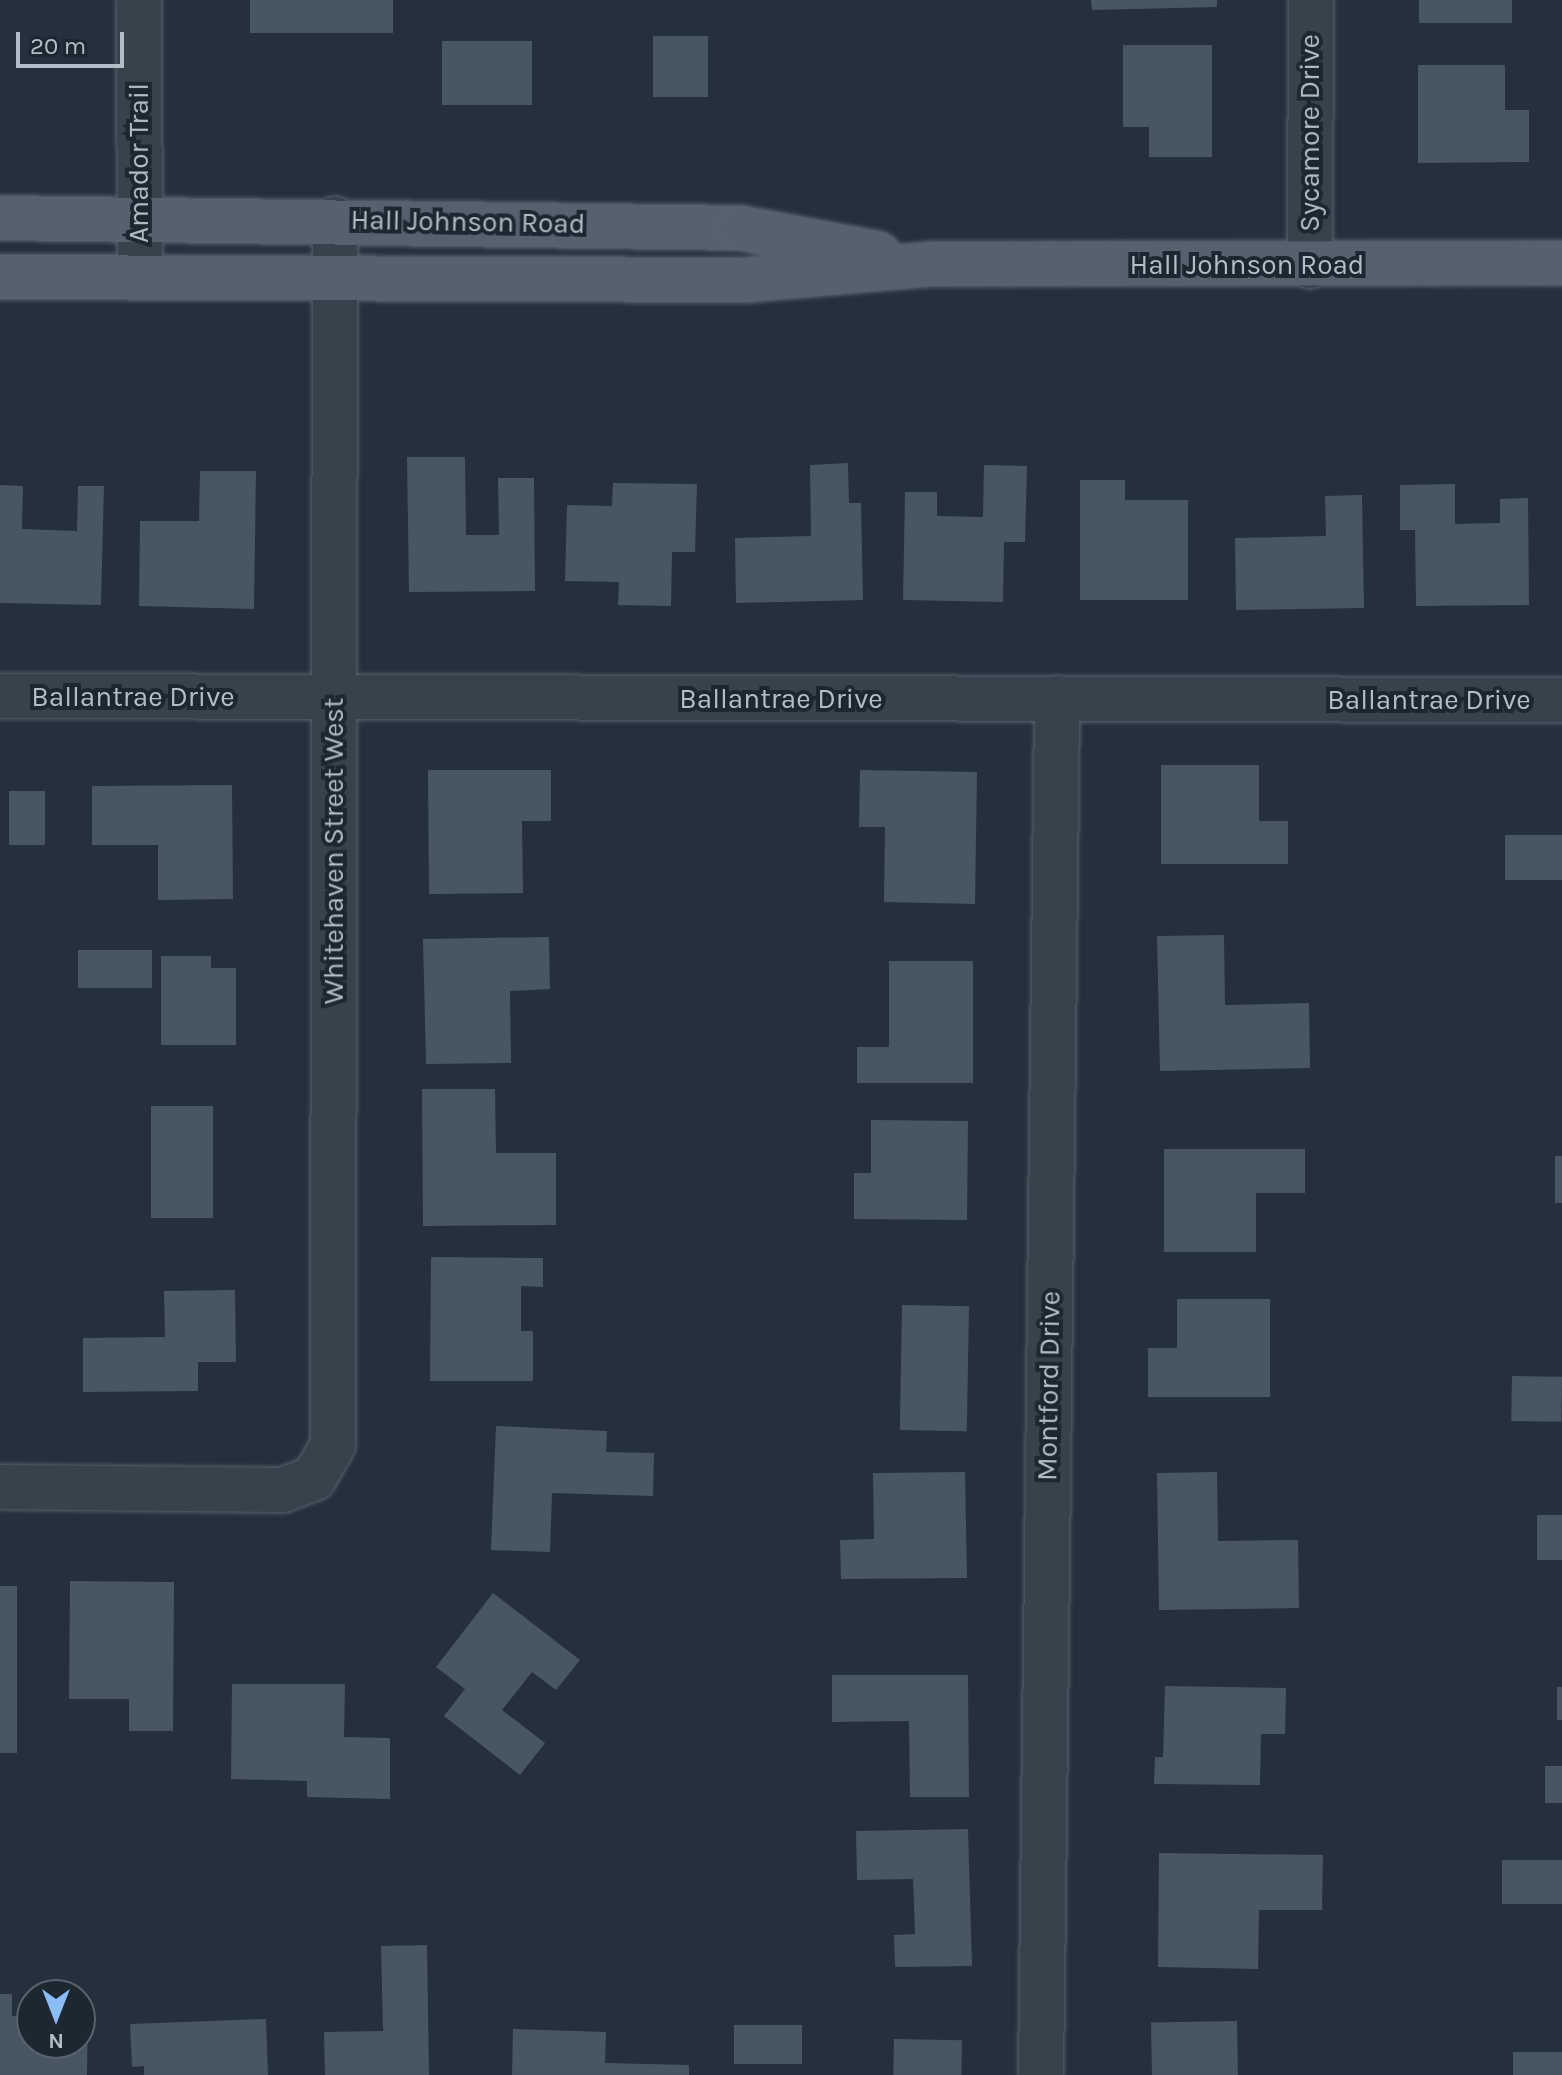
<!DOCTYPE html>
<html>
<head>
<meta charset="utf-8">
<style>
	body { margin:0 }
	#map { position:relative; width:1562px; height:2075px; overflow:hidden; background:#24303c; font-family:Karla,sans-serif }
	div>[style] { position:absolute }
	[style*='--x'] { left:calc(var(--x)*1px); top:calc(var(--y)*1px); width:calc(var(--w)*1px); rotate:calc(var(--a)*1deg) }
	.building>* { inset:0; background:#485663; transform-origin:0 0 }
	.roads { filter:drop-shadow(0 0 2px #56606b) drop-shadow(0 0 2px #56606b) }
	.minor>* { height:44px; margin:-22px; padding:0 22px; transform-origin:22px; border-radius:22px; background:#38424d }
	.major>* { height:44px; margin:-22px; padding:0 22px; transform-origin:22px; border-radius:22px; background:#56616d }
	span { translate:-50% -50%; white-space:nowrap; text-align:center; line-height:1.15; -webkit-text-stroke:8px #1d2732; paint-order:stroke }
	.street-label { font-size:28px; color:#b3bdc8 }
	.north { position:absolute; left:16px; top:1979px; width:80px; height:80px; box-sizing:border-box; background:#1d2732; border:2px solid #59636e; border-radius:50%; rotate:180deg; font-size:22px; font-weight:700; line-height:32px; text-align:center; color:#b3bdc8 }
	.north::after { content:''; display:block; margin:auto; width:28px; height:36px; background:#8bbcf6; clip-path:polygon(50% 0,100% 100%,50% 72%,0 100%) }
	.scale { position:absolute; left:16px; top:32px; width:108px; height:36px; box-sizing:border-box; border:4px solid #b3bdc8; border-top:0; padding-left:10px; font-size:24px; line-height:28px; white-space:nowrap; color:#b3bdc8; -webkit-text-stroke:6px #1d2732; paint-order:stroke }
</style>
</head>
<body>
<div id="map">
	<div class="building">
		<i style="left:250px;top:0;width:143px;height:33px"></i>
		<i style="clip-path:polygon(1091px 0,1217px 0,1217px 7px,1092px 10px)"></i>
		<i style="left:1419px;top:0;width:93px;height:23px"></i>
		<i style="left:653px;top:36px;width:55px;height:61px"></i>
		<i style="left:442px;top:41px;width:90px;height:64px"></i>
		<i style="clip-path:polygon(1123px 45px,1212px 45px,1212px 157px,1149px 157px,1149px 127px,1123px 127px)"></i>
		<i style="clip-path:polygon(1418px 65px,1505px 65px,1505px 110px,1529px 110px,1529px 162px,1418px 163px)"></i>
		<i style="clip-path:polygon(407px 457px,465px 457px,466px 535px,499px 535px,498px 478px,534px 478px,535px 591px,409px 592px)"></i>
		<i style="clip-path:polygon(848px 463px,849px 503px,861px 503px,863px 600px,736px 603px,735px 538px,811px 536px,810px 465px)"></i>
		<i style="clip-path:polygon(984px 465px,1027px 466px,1025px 542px,1004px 542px,1003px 602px,903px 600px,905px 492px,937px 492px,937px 516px,983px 517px)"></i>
		<i style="clip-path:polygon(200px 471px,256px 471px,254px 609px,139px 606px,140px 521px,199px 521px)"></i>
		<i style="clip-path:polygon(1080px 480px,1125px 480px,1125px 500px,1188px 500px,1188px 600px,1080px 600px)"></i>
		<i style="clip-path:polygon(613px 483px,697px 484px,695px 552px,672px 552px,671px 606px,618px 605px,619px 582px,565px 581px,567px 505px,612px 506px)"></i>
		<i style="clip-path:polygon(1455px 484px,1455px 524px,1500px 523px,1500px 499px,1528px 498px,1529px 605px,1416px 606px,1415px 530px,1400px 530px,1400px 485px)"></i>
		<i style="clip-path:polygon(0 485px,23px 486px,22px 529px,77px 531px,78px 486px,104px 486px,101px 605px,0 603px)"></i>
		<i style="clip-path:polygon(1362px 495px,1364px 608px,1236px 610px,1235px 538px,1326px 536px,1325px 496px)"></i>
		<i style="clip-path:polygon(1161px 765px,1259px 765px,1259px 821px,1288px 821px,1288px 864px,1161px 864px)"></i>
		<i style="clip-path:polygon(428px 770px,551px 770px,551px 821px,522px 821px,523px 893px,429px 894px)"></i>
		<i style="clip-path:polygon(860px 770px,977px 772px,975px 904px,884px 902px,885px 827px,859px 827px)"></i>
		<i style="clip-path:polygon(232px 785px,233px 899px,158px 900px,158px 845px,92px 845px,92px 786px)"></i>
		<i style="left:9px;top:791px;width:36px;height:54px"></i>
		<i style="left:1505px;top:835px;width:57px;height:45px"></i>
		<i style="clip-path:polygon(1224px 935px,1225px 1005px,1309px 1003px,1310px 1068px,1160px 1071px,1157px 936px)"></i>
		<i style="clip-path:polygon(549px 937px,550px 989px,510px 991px,511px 1063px,426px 1064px,423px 939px)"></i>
		<i style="left:78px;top:950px;width:74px;height:38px"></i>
		<i style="clip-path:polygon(161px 956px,211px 956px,211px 968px,236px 968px,236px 1045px,161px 1045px)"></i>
		<i style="clip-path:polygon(889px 961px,973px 961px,973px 1083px,857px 1083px,857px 1047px,889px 1047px)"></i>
		<i style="clip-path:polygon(422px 1089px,495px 1089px,496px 1153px,556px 1153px,556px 1225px,423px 1226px)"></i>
		<i style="left:151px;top:1106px;width:62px;height:112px"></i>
		<i style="clip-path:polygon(871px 1120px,968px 1121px,967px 1220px,854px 1219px,854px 1173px,871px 1173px)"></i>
		<i style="clip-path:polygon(1164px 1149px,1305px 1149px,1305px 1193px,1256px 1193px,1256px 1252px,1164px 1252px)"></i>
		<i style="left:1555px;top:1156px;width:7px;height:47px"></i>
		<i style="clip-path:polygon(431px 1257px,543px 1258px,543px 1287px,521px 1286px,521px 1331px,533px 1331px,533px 1381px,430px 1381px)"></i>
		<i style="clip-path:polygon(235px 1290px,236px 1362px,198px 1362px,198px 1391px,83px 1392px,83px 1338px,165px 1337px,164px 1291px)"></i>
		<i style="clip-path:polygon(1177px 1299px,1270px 1299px,1270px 1397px,1148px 1397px,1148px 1348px,1177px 1348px)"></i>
		<i style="left:902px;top:1305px;width:67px;height:125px;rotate:1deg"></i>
		<i style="left:1512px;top:1376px;width:50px;height:45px;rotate:1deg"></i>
		<i style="clip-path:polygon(496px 1426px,607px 1431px,606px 1452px,654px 1453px,653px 1496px,552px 1493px,550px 1552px,491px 1550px)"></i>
		<i style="clip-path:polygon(965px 1472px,967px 1578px,841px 1579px,840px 1540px,874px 1539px,873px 1473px)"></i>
		<i style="clip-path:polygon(1217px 1472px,1218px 1541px,1298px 1540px,1299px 1608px,1159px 1610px,1157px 1473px)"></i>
		<i style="left:1537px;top:1515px;width:25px;height:45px"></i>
		<i style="clip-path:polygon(70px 1581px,174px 1582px,173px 1731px,129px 1731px,129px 1699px,69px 1699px)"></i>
		<i style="left:0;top:1586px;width:17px;height:167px"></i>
		<i style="clip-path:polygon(493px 1593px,580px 1660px,556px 1690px,532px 1672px,502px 1710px,545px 1743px,520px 1775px,444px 1716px,465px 1689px,436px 1667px)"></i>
		<i style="clip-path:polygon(832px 1675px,968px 1675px,969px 1797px,910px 1797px,909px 1721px,832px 1722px)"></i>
		<i style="clip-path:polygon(232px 1684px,345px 1684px,344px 1737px,390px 1738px,390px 1799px,307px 1797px,307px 1781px,231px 1779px)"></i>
		<i style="clip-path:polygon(1165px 1686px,1286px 1688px,1285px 1734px,1261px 1734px,1260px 1785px,1154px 1784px,1155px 1757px,1163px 1757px)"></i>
		<i style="left:1557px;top:1687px;width:5px;height:33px"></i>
		<i style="left:1545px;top:1766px;width:17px;height:37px"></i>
		<i style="clip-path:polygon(968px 1829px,972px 1966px,895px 1967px,894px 1935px,915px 1934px,913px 1879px,857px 1880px,856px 1831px)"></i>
		<i style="clip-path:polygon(1159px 1853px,1323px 1855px,1322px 1910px,1259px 1910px,1258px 1969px,1158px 1967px)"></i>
		<i style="left:1502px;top:1860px;width:60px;height:44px"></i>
		<i style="clip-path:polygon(427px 1945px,429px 2075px,325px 2075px,324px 2032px,383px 2031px,381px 1946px)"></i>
		<i style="clip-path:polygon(0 1994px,12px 1994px,12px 2016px,32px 2017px,32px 2043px,80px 2043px,80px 2002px,88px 2002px,87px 2075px,0 2075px)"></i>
		<i style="clip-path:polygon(266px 2019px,268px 2075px,144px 2075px,144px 2066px,132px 2067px,130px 2024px)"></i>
		<i style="left:1237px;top:2021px;width:54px;height:86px;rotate:89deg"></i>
		<i style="left:734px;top:2025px;width:68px;height:39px"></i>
		<i style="clip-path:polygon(513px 2029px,606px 2032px,605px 2063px,689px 2065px,689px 2075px,512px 2075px)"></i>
		<i style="left:894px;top:2039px;width:68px;height:36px;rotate:1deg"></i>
		<i style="left:1562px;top:2052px;width:23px;height:49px;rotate:90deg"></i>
	</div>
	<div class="roads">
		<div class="minor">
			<i style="--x:139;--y:0;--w:277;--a:89.8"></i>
			<i style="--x:1310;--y:266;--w:266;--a:-89.8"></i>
			<i style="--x:0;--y:696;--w:1562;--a:0.15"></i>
			<i style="--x:0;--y:1487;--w:283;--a:0.6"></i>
			<i style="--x:283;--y:1490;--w:33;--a:-21"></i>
			<i style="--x:314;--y:1478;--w:38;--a:-60"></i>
			<i style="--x:333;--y:1445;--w:1226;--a:-89.91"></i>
			<i style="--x:1041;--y:2075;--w:1377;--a:-89.33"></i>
		</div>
		<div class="major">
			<i style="--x:0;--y:218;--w:740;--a:0.77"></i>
			<i style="--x:740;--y:228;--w:141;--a:10.6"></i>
			<i style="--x:0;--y:277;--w:746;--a:0.23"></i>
			<i style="--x:746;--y:280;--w:188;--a:-4.9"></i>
			<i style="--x:933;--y:264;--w:629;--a:-0.09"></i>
		</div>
	</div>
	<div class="street-label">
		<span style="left:1310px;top:133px;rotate:-90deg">Sycamore Drive</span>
		<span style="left:139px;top:163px;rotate:-90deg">Amador Trail</span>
		<span style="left:468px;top:222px;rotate:1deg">Hall Johnson Road</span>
		<span style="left:1247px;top:265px">Hall Johnson Road</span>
		<span style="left:133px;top:697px">Ballantrae Drive</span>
		<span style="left:781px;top:699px">Ballantrae Drive</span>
		<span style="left:1429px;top:700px">Ballantrae Drive</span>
		<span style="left:334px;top:851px;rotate:-90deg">Whitehaven Street West</span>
		<span style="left:1049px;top:1386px;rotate:-89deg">Montford Drive</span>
	</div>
	<div class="north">N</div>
	<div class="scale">20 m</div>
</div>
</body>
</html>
